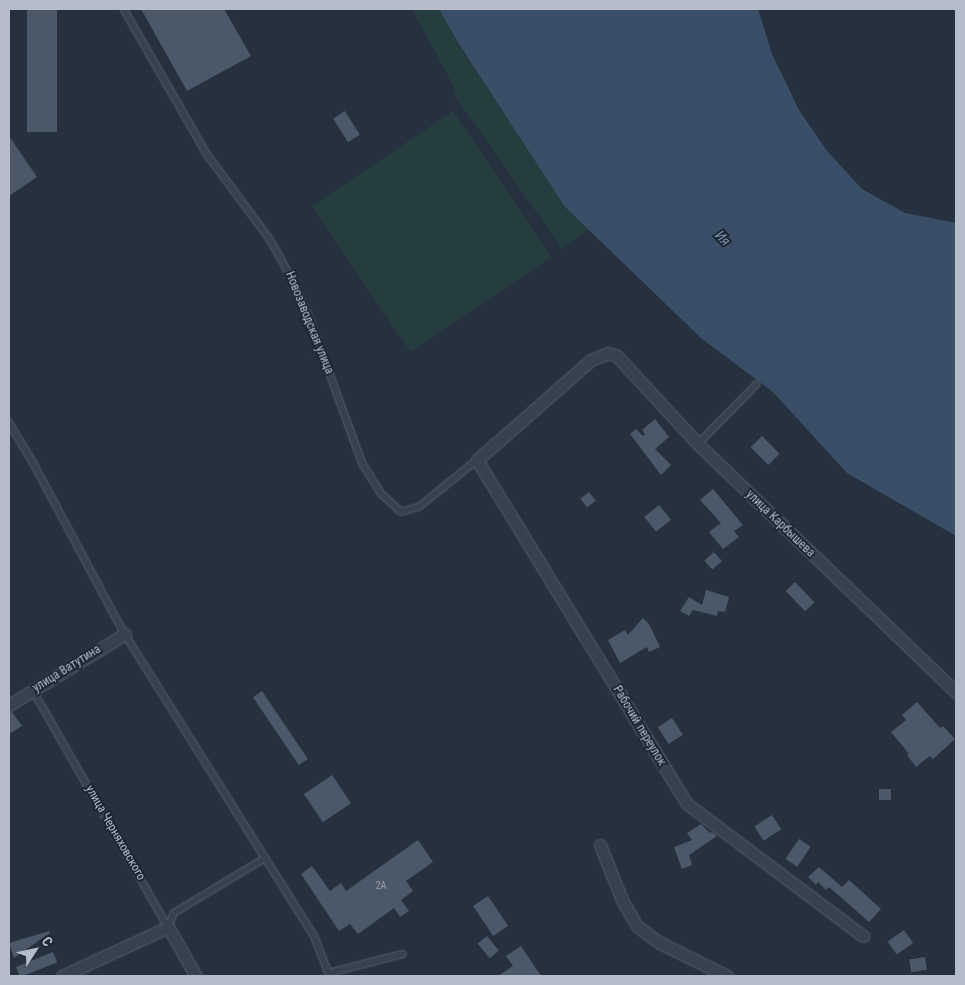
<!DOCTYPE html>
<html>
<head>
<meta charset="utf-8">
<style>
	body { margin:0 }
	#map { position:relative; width:965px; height:985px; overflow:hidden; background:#25313e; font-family:"Roboto Condensed",sans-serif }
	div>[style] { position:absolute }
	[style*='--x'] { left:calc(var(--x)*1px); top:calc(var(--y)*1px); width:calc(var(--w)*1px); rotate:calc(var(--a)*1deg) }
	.green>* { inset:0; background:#263d3f; transform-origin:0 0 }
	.water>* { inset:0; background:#3a4f67 }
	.building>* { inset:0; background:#4b5867; transform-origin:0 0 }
	.roads { filter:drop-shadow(0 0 1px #56606c) drop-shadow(0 0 1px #56606c) }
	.lane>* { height:5.5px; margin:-2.75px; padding:0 2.75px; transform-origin:2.75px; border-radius:2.75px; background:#38424e }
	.street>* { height:11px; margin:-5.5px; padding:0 5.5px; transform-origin:5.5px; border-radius:5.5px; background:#38424e }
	span { translate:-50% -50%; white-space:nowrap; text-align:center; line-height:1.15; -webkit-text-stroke:4px #1d2733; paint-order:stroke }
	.number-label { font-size:10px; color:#9aa4b0 }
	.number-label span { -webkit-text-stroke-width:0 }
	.street-label { font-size:12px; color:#b4bdc9 }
	.water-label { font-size:14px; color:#758fab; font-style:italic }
	.frame { position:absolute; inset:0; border:10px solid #b4bdc9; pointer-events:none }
	.north { position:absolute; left:10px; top:925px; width:50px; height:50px; -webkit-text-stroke:4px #1d2733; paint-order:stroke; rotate:55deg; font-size:14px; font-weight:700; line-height:20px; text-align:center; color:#b4bdc9 }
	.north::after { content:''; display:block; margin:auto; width:18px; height:22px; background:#b4bdc9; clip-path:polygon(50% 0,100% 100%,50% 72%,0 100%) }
</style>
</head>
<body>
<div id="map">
	<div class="green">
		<i style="clip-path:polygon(412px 9px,439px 9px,457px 42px,565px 207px,588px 230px,562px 249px,453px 93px,456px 91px)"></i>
		<i style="left:453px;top:111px;width:176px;height:170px;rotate:56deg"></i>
	</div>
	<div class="water">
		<i style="clip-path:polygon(439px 9px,758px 9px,772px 54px,799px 110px,827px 151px,862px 189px,905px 213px,956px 223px,956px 536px,847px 473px,773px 392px,701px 338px,565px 207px,457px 41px)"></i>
	</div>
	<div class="building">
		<i style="left:27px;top:9px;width:30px;height:123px"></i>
		<i style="clip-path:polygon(141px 9px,224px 9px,251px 56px,187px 91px)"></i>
		<i style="left:345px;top:111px;width:28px;height:14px;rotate:58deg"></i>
		<i style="clip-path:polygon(9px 136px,37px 177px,9px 196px)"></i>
		<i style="clip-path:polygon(655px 419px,669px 437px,655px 449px,671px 465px,661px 475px,630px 434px,636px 429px,643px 436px,645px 434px,642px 430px)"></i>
		<i style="left:762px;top:436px;width:25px;height:16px;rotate:45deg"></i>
		<i style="clip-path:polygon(713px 489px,743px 525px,734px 531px,739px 537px,723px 549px,709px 532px,721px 523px,700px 500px)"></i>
		<i style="left:589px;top:492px;width:11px;height:11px;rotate:52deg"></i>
		<i style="left:659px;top:505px;width:19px;height:19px;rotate:51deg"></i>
		<i style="left:714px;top:552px;width:12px;height:13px;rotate:48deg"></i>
		<i style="left:795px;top:582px;width:28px;height:13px;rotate:46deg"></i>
		<i style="clip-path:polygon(706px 590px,729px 597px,725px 612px,718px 611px,717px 616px,693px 610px,689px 616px,680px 611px,689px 597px,702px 605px)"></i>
		<i style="clip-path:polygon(643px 618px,649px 624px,660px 647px,649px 652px,647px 647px,620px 663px,608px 640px,625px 630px,628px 635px)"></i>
		<i style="left:262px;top:691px;width:82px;height:11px;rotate:56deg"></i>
		<i style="clip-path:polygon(917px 702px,940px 728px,943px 726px,955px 739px,933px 759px,930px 756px,916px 767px,907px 755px,909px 754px,891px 732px,906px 720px,902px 715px)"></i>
		<i style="clip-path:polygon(9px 712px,12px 712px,22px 726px,9px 734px)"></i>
		<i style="left:672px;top:718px;width:20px;height:17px;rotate:57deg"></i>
		<i style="left:332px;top:775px;width:34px;height:34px;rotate:56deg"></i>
		<i style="left:879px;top:789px;width:12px;height:11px"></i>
		<i style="left:772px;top:815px;width:17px;height:21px;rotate:57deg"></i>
		<i style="clip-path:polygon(701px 824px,710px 833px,712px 832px,717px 836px,689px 855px,692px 865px,682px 869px,674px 847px,692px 840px,687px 833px)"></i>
		<i style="left:799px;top:839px;width:14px;height:24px;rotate:34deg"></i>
		<i style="clip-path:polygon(418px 840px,433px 862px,406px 881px,413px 891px,401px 900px,409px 911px,400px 917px,394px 908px,358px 934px,350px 924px,339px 931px,301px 874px,312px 866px,330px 891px,341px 883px,346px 891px)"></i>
		<i style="clip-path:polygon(819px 867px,842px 887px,849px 880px,881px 909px,869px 922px,829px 887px,826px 890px,818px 882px,816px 885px,808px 877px)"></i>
		<i style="left:488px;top:896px;width:36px;height:18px;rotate:56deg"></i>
		<i style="left:904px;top:930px;width:16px;height:20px;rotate:55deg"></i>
		<i style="clip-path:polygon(49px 931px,50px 933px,14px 958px,9px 943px)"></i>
		<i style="left:487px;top:936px;width:19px;height:12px;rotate:51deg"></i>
		<i style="clip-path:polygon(521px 946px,541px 976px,498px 976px,513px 966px,506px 956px)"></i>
		<i style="left:53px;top:952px;width:11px;height:40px;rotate:68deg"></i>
		<i style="left:925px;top:957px;width:13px;height:16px;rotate:81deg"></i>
	</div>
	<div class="roads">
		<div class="lane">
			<i style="--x:124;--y:9;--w:167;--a:60.2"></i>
			<i style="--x:207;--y:154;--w:106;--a:53.5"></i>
			<i style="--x:270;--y:239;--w:41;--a:60.9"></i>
			<i style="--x:290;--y:275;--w:43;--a:65.2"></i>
			<i style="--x:308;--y:314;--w:160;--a:69.9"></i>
			<i style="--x:363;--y:464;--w:36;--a:58"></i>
			<i style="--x:382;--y:494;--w:26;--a:43"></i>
			<i style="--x:401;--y:512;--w:19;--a:-16"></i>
			<i style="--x:419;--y:507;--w:75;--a:-39"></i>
			<i style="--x:9;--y:422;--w:47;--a:59"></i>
			<i style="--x:33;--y:462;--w:195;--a:61.9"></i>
			<i style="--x:125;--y:634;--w:355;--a:57.9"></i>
			<i style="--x:314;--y:935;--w:44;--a:68.7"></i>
			<i style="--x:698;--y:444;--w:83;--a:-45.5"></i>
			<i style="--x:33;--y:690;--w:273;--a:60.3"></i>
			<i style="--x:168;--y:927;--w:15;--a:-67"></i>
			<i style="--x:174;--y:913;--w:106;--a:-31.1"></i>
			<i style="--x:329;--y:973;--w:76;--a:-14.4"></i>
		</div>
		<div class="street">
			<i style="--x:9;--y:705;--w:136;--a:-31.5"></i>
			<i style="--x:600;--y:845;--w:59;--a:68.2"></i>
			<i style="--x:622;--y:900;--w:30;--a:60"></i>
			<i style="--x:637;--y:926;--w:26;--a:37"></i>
			<i style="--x:658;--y:942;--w:77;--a:26.2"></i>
			<i style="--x:863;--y:936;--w:220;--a:-143.1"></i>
			<i style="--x:687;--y:804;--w:403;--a:-121.4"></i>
			<i style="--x:477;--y:460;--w:152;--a:-41.3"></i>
			<i style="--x:591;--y:360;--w:18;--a:-22"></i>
			<i style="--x:608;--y:353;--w:9;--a:18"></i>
			<i style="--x:617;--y:356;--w:120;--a:47.4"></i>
			<i style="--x:698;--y:444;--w:358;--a:43.9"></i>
			<i style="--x:62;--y:976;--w:117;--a:-24.8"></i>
			<i style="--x:168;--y:927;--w:56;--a:60.3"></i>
		</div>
	</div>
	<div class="number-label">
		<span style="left:381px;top:886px">2А</span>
	</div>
	<div class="street-label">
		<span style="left:309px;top:323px;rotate:68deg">Новозаводская улица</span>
		<span style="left:780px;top:524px;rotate:44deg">улица Карбышева</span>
		<span style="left:67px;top:669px;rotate:-32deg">улица Ватутина</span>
		<span style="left:639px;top:726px;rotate:59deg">Рабочий переулок</span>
		<span style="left:115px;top:833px;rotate:60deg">улица Черняховского</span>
	</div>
	<div class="water-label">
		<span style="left:723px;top:238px;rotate:46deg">Ия</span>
	</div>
	<div class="frame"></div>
	<div class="north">С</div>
</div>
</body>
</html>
